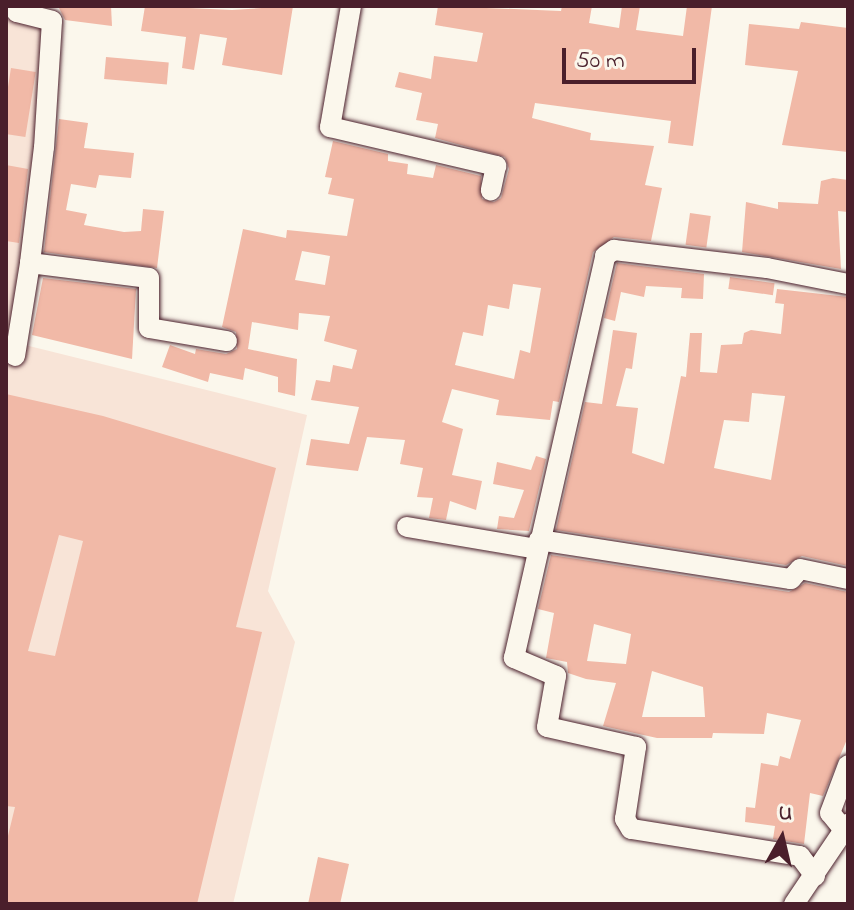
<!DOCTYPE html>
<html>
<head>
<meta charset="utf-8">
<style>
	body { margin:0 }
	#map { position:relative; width:854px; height:910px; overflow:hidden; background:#fbf7ec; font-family:"Indie Flower",sans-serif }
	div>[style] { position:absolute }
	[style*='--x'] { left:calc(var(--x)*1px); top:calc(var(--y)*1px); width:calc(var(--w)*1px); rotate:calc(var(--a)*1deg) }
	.built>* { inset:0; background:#f8e4d7 }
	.building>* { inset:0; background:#f1b9a7; transform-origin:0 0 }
	.roads { filter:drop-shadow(0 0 2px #4a1f2b) drop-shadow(0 0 2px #4a1f2b) }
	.minor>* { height:20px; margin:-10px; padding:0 10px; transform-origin:10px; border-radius:10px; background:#fbf7ec }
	span { translate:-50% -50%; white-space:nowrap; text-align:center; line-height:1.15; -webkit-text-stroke:6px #fbf7ec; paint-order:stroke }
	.frame { position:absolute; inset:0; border:8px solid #4a1f2b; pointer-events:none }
	.north { position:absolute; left:742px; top:798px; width:80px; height:80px; -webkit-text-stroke:6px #fbf7ec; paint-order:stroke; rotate:8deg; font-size:22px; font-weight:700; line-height:32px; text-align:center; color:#4a1f2b }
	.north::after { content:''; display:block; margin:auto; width:28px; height:36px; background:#4a1f2b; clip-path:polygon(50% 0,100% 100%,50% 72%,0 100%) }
	.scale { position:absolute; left:562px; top:48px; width:134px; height:36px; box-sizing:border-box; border:4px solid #4a1f2b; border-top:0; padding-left:10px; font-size:24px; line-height:28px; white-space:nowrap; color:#4a1f2b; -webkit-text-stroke:6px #fbf7ec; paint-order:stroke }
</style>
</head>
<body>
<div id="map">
	<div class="built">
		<i style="clip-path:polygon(6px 6px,47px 23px,17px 343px,307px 415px,268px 591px,295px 642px,233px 904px,6px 904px)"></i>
	</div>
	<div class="building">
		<i style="clip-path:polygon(58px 6px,111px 6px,112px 26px,65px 20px)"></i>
		<i style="clip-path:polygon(145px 6px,232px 10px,293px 6px,282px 75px,222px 65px,227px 38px,200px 34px,194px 70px,182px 68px,186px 37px,141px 31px)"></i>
		<i style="clip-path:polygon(evenodd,438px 6px,561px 11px,562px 6px,592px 6px,589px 23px,619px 28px,622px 6px,640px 6px,636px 30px,683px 36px,687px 6px,712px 6px,693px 146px,668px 143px,671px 121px,535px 103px,532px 118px,591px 133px,590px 140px,654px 146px,645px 185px,662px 188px,657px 212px,651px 241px,614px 237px,593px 252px,559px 402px,553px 401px,550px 420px,496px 415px,499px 400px,452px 389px,442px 422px,463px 429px,452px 475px,482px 481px,476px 510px,450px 501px,446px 520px,429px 518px,433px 498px,417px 497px,423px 468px,400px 464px,405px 440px,367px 437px,358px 471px,306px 465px,311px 439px,349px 444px,359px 407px,311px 400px,316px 380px,330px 382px,333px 365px,352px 369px,357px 350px,324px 341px,330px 316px,299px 313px,298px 330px,252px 322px,248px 349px,297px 359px,295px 396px,278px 392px,278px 377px,245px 368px,243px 380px,210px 373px,208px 382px,162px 367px,170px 345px,195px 354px,196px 349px,226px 354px,237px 349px,236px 332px,222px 327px,243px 229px,286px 238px,287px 230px,347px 236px,354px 199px,328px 194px,332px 178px,325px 177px,333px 141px,388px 154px,388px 161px,408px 164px,407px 174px,433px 178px,436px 165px,481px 176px,482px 199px,494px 202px,501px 198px,509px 169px,505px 157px,435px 138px,438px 124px,416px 120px,422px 93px,395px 87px,399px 72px,431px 79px,434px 56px,477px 62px,483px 33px,435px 25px,438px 6px,302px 251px,330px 256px,325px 285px,295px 280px,302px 251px,438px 6px,513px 284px,541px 288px,530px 353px,520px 350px,514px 379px,455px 365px,463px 332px,483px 336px,488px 305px,509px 309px,513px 284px)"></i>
		<i style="clip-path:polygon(801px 22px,848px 28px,848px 152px,782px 145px,798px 71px,745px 65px,749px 24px,799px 29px)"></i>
		<i style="left:106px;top:57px;width:63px;height:22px;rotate:5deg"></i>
		<i style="left:11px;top:68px;width:25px;height:66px;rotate:9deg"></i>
		<i style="clip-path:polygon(59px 119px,88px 123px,84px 148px,134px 153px,131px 178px,99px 175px,96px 188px,71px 184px,66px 210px,87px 214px,84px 225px,124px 232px,141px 231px,143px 209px,164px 211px,157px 268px,44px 252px)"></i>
		<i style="clip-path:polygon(6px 165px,28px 169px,19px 243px,6px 241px)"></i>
		<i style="clip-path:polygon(833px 178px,848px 180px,848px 212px,838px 211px,841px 269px,742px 252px,746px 202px,778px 209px,778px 202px,818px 204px,821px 181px)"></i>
		<i style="left:690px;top:213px;width:21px;height:32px;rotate:8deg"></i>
		<i style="clip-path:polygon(617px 263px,704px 274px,703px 299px,681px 298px,682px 288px,646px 286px,644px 297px,621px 292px,615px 321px,604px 318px)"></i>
		<i style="left:730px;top:277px;width:45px;height:12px;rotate:8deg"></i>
		<i style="clip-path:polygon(43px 278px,136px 289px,132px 359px,32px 335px)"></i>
		<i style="clip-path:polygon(evenodd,777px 289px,848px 297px,848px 566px,802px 556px,786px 565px,556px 530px,585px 402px,602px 404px,613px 330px,637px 333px,632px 369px,626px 368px,616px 406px,638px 408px,632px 453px,664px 464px,681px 376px,686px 377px,690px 333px,702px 333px,700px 372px,717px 373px,721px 345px,742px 344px,744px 333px,751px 330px,781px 334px,784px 304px,775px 303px,777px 289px,752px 393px,785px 396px,771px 480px,714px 468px,724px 420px,749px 422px,752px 393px)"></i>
		<i style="clip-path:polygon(evenodd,6px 394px,103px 416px,276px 468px,236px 627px,262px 632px,197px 904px,6px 904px,6px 844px,15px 807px,6px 806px,6px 394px,59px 535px,83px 541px,55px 656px,28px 651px,59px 535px)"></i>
		<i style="clip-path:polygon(536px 456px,546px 459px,529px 531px,497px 529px,499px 516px,514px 518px,524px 490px,493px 484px,497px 462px,531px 470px)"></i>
		<i style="clip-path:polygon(evenodd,551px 555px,789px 592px,805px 583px,848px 592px,848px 737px,823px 796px,810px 793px,804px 844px,773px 839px,775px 826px,745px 822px,746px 807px,755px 808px,761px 763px,778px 766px,780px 756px,790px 759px,801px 720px,767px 713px,764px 734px,713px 733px,712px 738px,657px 738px,603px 726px,616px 683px,586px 679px,568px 673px,567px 662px,546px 658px,554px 613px,538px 609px,551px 555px,594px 624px,631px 634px,626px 664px,587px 661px,594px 624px,551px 555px,652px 671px,703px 687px,705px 717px,642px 717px,652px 671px)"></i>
		<i style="clip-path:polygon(318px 857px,349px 864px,340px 904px,308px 904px)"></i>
	</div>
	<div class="roads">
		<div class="minor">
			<i style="--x:16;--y:6;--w:6;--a:81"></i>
			<i style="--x:17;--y:12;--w:36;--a:14"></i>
			<i style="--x:52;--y:21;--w:126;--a:93.6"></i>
			<i style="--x:44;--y:147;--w:117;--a:96.9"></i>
			<i style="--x:351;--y:6;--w:123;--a:99.8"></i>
			<i style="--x:330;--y:127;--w:171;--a:13.2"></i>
			<i style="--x:496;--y:166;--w:25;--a:102"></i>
			<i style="--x:15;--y:356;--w:94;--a:-80.8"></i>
			<i style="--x:30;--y:263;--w:120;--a:7.2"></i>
			<i style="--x:149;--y:278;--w:50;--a:90"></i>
			<i style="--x:149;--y:328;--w:79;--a:9.5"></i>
			<i style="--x:407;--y:527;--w:132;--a:9.6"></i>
			<i style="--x:539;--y:540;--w:255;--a:8.8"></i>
			<i style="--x:791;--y:579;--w:13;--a:-48"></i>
			<i style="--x:800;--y:569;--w:49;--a:11.8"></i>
			<i style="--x:844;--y:830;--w:22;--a:-129"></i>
			<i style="--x:830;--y:813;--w:51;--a:-69.4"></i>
			<i style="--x:815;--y:876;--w:25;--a:-127"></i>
			<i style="--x:800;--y:856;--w:171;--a:-170.9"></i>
			<i style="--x:631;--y:829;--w:12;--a:-121"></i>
			<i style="--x:625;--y:819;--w:73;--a:-81.3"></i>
			<i style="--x:636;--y:747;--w:91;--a:-167.3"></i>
			<i style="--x:547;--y:727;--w:52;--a:-80"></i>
			<i style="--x:556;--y:676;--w:46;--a:-156.8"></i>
			<i style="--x:514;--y:658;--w:412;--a:-77.2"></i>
			<i style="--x:605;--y:256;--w:11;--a:-34"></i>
			<i style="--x:614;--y:250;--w:154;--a:6.7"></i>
			<i style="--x:767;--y:268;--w:83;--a:11.2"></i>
			<i style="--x:794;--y:904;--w:97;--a:-56"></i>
		</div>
	</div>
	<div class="frame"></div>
	<div class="north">U</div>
	<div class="scale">50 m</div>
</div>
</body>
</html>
